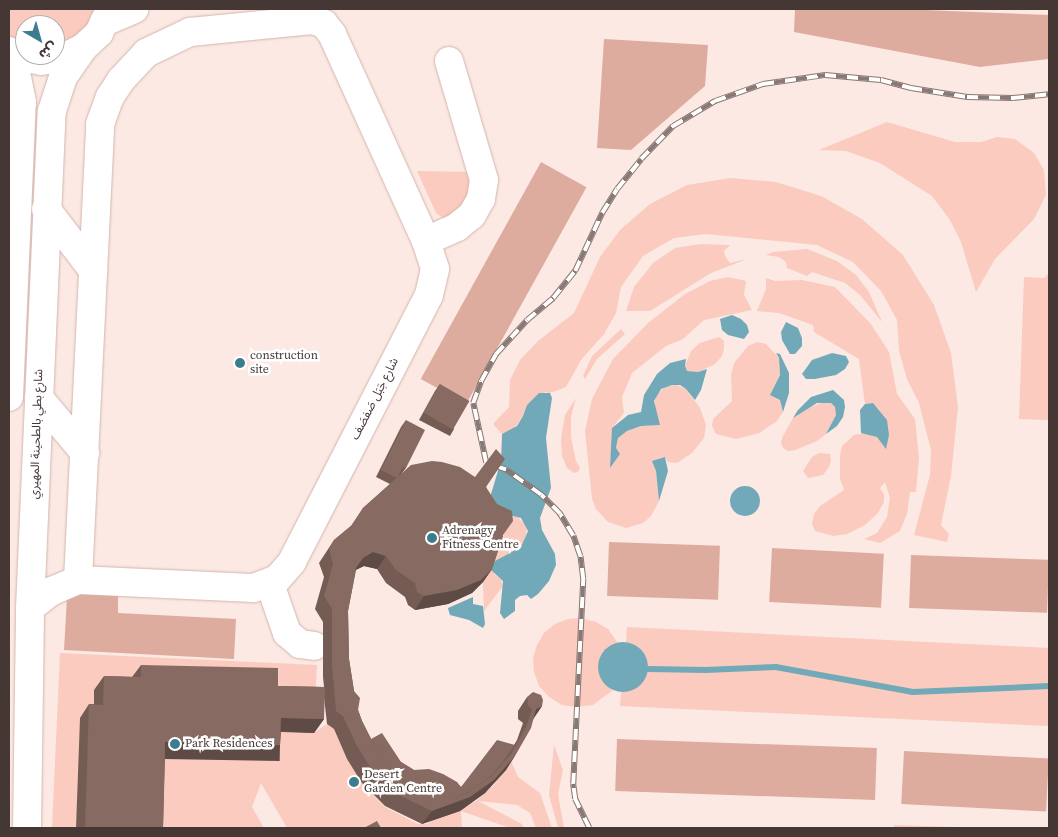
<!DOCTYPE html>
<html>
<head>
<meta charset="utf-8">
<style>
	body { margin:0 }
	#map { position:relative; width:1058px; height:837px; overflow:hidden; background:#fce9e3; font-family:"Source Serif 4","Noto Sans Arabic",serif }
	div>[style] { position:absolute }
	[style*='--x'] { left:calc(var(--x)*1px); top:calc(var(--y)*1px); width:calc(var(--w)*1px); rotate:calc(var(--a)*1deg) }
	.green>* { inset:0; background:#facbbe }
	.forest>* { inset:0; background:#deac9e; transform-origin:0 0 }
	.water>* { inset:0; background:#72a9b9 }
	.round { border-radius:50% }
	.stream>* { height:5.5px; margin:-2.75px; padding:0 2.75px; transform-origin:2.75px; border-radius:2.75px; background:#72a9b9 }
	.roads { filter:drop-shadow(0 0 1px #d3b4ac) drop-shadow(0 0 1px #d3b4ac) }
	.minor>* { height:28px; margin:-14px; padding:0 14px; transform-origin:14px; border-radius:14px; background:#fff }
	.highway>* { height:28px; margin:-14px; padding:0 14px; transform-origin:14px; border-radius:14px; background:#fff }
	.rail>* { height:5.5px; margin-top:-2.75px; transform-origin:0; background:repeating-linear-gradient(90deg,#fff 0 11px,#897975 0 22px); box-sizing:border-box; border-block:1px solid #897975 }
	.wall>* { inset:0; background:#745c55 }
	.shaded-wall>* { inset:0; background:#5e4b45; transform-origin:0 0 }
	.building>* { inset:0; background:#876b63; transform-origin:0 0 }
	.dots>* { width:14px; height:14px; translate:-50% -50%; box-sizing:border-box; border:2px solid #fff; border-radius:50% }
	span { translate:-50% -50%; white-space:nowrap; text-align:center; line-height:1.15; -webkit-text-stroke:5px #fff; paint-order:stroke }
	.poi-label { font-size:12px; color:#443734 }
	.left { translate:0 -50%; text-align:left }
	.street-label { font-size:12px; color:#443734 }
	.frame { position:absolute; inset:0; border:10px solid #443734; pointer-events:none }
	.north { position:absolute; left:15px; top:15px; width:50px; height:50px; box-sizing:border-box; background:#fff; border:1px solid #b4afae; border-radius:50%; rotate:142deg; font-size:14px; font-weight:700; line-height:20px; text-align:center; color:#443734 }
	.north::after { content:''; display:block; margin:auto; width:18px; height:22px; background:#3b7d8f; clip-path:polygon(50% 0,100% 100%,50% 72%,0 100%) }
</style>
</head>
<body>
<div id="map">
	<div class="green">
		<i style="clip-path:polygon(9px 9px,99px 9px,76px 40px,55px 49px,55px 25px,25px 25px,25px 47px,9px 38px)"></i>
		<i style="clip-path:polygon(887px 122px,955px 142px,981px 142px,997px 137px,1015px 139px,1034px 153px,1044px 170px,1046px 195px,1034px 219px,995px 259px,976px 292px,961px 242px,950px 220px,932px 196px,880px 163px,846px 151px,819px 150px)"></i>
		<i style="clip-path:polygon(417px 171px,474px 172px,474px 199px,456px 215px,443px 218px,436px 213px)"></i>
		<i style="clip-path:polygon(731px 178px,776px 182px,821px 196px,862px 219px,903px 255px,934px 305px,951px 353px,958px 407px,951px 476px,941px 525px,949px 534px,947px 542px,914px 535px,930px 475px,931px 450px,919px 403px,907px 379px,899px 351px,897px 320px,881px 291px,853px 262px,817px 245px,706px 234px,674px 238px,643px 256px,621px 287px,616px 313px,604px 334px,581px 360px,566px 387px,550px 393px,545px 392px,527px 405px,523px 416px,513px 430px,502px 434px,493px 424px,509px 407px,510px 380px,520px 360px,538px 341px,574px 313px,600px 257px,620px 230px,650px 204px,687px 185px)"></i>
		<i style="clip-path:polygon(701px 244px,730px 245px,724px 251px,725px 256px,730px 263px,747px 259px,711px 273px,650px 311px,626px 311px,634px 287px,653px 263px,675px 248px)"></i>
		<i style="clip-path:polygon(807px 249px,837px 261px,856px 275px,869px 292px,882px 322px,860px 295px,845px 283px,812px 272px,807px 276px,787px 268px,786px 262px,779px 257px,766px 255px,773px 252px)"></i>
		<i style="clip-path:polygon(1049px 273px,1049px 420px,1019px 419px,1024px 277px,1044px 278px)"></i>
		<i style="clip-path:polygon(728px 277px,746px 281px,744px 295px,752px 310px,704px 320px,683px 339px,666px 346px,632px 373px,622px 397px,624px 413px,612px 428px,616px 448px,618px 438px,627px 431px,641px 426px,659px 425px,654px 407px,656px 395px,666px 386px,676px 385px,686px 389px,700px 408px,706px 425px,704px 438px,692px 453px,677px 463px,668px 462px,665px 457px,656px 471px,659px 501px,651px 516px,643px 523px,626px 528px,608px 522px,596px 509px,592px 499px,585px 431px,592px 399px,613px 359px,648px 323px,685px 294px,710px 281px)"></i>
		<i style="clip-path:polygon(766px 278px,775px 281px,802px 280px,835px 287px,871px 324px,889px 352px,897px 394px,915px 419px,919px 458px,916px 492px,910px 492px,907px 514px,900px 531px,880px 543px,864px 539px,877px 533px,887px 517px,890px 498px,885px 482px,880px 488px,884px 494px,884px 502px,878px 513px,865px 525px,847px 534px,833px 536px,815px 531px,812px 524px,814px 514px,820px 506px,844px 490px,840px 479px,840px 456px,842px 446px,854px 435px,866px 433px,877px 437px,886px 448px,887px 420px,873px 403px,865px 404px,859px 359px,814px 332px,813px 325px,779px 313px,757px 311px,766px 289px)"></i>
		<i style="clip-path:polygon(621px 329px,625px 334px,597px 359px,585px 379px,583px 376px,592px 356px)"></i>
		<i style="clip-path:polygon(719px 337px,724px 341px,724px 348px,722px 356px,715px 364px,698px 372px,687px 371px,685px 366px,691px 351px,700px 343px)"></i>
		<i style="clip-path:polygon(757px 342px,766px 344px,779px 358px,780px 375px,770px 395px,780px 400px,783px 412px,777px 421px,759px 433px,736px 439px,716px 434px,712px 426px,713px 419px,732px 401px,731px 375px,734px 363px,748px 346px)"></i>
		<i style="clip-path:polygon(576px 398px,571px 416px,571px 437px,576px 461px,580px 468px,578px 472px,574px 473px,567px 468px,562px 456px,561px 438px,565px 415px)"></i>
		<i style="clip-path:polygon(824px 402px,831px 403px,835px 407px,836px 415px,826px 434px,817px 441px,795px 450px,788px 451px,783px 448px,781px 442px,783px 436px,793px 418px,803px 410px)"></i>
		<i style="clip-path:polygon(819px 453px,830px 454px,831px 460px,829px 467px,823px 475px,808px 478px,803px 471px,812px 457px)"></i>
		<i style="clip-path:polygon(516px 516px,527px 526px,525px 543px,515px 552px,495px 561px,494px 574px,501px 579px,503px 586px,484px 611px,483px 582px,504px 535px,499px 523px)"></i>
		<i style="clip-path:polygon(581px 618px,596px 622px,608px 629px,618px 643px,602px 653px,599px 661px,598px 669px,609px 688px,613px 690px,593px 705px,576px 707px,562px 705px,549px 697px,539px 686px,534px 672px,533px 658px,537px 645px,544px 633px,555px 624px,568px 619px)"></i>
		<i style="clip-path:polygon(627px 627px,1049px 648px,1049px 726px,620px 706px,621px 692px,635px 689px,641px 684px,630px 643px,626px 642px)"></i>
		<i style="clip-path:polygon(60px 653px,317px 665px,315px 701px,93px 718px,76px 828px,52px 828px)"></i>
		<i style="clip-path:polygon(327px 724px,334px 729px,347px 759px,373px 795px,385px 807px,418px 824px,427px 824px,434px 819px,452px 814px,476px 801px,493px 786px,511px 761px,518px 777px,540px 793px,552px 828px,536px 828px,530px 813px,517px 805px,478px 801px,522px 824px,524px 828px,510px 828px,461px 811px,462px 828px,287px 828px,261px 783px,252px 807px,264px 828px,154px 828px,156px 756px,270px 759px,272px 731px,314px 733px)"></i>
		<i style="clip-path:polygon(554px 745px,563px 770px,558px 794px,564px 828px,558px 828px,549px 795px)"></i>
		<i style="clip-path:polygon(894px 825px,990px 828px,894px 828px)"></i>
	</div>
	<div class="forest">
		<i style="clip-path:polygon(795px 9px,900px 9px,1049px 15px,1049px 59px,980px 67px,794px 32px)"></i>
		<i style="clip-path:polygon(604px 39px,708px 45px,705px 86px,631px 150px,597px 148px)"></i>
		<i style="left:541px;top:162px;width:52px;height:248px;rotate:29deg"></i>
		<i style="left:609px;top:542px;width:111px;height:54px;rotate:2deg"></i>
		<i style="left:772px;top:548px;width:112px;height:54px;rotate:3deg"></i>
		<i style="left:911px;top:555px;width:138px;height:53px;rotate:2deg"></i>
		<i style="clip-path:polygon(76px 590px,118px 593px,118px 613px,236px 619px,234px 659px,64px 650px,67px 597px)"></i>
		<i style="left:617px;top:739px;width:260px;height:52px;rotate:2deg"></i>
		<i style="left:904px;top:751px;width:145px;height:53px;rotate:3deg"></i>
	</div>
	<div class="water">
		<i style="clip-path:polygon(732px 315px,741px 319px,747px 325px,749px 332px,744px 339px,728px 335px,722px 330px,720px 319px)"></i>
		<i style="clip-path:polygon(786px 322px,798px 328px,802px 338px,802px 346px,795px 354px,790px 354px,782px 340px,781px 332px)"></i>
		<i style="clip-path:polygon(776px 353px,780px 354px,789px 373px,789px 393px,783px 412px,780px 400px,770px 395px,780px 375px,779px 358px)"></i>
		<i style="clip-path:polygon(832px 353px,846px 356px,849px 362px,845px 369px,836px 375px,815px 379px,806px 379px,802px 374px,812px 360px)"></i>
		<i style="clip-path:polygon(686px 359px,685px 366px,687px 371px,698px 372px,707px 369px,701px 390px,695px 400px,686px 389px,680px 385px,672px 385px,661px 389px,654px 401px,660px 425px,641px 426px,627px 431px,618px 438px,616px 448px,620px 454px,610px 468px,612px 428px,628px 415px,641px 412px,644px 395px,657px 374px,670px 363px)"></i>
		<i style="clip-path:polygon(833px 390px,844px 400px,845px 407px,843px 417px,837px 426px,826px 434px,836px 415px,835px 407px,831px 403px,817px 403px,793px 418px,798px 410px,811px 397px)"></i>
		<i style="clip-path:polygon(539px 393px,550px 393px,552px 398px,546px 438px,551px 488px,540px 518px,542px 530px,555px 554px,556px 565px,549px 581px,538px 594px,531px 599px,527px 595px,520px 596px,515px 600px,515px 611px,504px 619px,500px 613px,503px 581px,491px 570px,495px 561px,521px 547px,528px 531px,521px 518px,509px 515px,491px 501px,491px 494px,501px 461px,502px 434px,517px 426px,523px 416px,527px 405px)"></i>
		<i style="clip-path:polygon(873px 403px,887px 420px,889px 435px,886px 449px,877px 437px,861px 433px,860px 410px,865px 404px)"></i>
		<i style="clip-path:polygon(665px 457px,668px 471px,659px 501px,656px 471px,652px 461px)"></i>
		<i class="round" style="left:730px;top:486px;width:30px;height:30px"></i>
		<i style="clip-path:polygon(473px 597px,473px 604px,483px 606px,485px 624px,483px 628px,469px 620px,450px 615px,449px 612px,448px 608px)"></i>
		<i class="round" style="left:598px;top:642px;width:50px;height:50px"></i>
	</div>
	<div class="stream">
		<i style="--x:648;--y:669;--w:58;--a:1"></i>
		<i style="--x:706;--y:670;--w:70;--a:-2.5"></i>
		<i style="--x:776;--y:667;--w:139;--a:10.3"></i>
		<i style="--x:913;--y:692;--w:136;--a:-2.5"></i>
	</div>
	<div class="roads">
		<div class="minor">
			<i style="--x:312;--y:20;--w:13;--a:18"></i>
			<i style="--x:324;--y:24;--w:13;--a:51"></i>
			<i style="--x:332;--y:34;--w:227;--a:65.6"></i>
			<i style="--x:426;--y:241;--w:29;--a:72"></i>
			<i style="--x:435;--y:269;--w:27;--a:103"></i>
			<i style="--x:429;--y:295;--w:300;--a:117.2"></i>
			<i style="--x:292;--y:562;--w:23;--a:131"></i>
			<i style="--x:277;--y:579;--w:26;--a:159"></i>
			<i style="--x:253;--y:588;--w:175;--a:-177.4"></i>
			<i style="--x:78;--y:580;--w:457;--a:-87.2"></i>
			<i style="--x:100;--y:124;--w:29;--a:-70"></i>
			<i style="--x:110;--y:97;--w:20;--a:-57"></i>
			<i style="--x:121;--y:80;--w:37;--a:-47"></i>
			<i style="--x:146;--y:53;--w:49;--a:-25.5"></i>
			<i style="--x:190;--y:32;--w:123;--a:-5.6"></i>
			<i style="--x:104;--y:22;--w:33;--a:-23"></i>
			<i style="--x:9;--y:51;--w:12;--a:31"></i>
			<i style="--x:19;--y:57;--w:22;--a:10"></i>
			<i style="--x:41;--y:61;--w:22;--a:-8"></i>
			<i style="--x:63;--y:58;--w:22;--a:-27"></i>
			<i style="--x:83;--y:48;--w:22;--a:-43"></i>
			<i style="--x:99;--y:33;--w:26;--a:-65"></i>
			<i style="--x:46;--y:209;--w:77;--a:52.4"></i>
			<i style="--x:426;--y:241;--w:34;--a:-24"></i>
			<i style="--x:457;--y:227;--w:19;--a:-39"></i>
			<i style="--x:472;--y:215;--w:18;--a:-61"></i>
			<i style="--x:481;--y:199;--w:19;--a:-81"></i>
			<i style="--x:484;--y:180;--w:124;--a:-106.4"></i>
			<i style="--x:9;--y:397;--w:295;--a:-87.5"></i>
			<i style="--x:22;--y:102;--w:50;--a:-101.5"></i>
			<i style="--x:39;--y:398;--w:72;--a:50.1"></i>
			<i style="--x:270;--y:584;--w:52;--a:70.9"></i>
			<i style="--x:287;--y:633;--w:17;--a:40"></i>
			<i style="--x:300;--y:644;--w:14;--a:8"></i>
			<i style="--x:30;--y:608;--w:28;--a:-38"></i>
			<i style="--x:52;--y:591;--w:28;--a:-23"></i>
			<i style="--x:27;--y:828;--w:220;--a:-89.2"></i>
			<i style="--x:30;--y:608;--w:497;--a:-87.5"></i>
			<i style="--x:52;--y:111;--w:36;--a:-72"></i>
			<i style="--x:63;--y:77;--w:35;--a:-55"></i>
		</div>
		<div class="highway">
			<i style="--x:9;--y:188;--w:19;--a:65"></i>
		</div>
	</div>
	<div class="rail">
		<i style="--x:589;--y:828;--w:32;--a:-116"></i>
		<i style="--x:575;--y:799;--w:15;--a:-98"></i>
		<i style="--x:573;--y:784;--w:205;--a:-87.2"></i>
		<i style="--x:583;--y:579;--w:23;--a:-97"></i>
		<i style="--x:580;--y:556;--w:21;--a:-109"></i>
		<i style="--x:573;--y:536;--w:26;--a:-121"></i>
		<i style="--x:560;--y:514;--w:27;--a:-135"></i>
		<i style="--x:541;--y:495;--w:43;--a:-144.5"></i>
		<i style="--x:506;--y:470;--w:21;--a:-161"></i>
		<i style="--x:486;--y:463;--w:61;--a:-102.2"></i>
		<i style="--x:473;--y:403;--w:23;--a:-70"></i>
		<i style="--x:481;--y:381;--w:31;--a:-61"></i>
		<i style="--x:496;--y:354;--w:46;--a:-47.6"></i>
		<i style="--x:527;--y:320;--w:34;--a:-40"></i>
		<i style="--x:553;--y:298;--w:35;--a:-51"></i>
		<i style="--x:575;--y:271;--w:64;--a:-65"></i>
		<i style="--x:602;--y:213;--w:28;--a:-58"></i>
		<i style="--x:617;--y:189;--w:38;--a:-51"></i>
		<i style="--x:641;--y:159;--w:46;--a:-45.9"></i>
		<i style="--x:673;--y:126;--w:49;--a:-30.8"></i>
		<i style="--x:715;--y:101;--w:51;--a:-19.5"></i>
		<i style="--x:763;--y:84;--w:63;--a:-8.3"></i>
		<i style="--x:825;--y:75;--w:56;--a:5.1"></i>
		<i style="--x:881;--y:80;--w:31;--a:15"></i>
		<i style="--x:911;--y:88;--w:57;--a:9.1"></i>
		<i style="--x:967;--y:97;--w:46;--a:1.2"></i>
		<i style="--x:1013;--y:98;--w:36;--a:-6"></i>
	</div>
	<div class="wall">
		<i style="clip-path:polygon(440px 384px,454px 429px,450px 436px,419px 420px,435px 391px)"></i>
		<i style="clip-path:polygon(406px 420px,406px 468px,402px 473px,486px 487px,503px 536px,492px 569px,483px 582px,472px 593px,448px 604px,415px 610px,408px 605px,405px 597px,386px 583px,377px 569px,364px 566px,356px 570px,348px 611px,349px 659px,354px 691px,358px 710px,362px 721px,371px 739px,401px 762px,414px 770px,461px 787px,514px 745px,517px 740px,523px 723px,518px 719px,518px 711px,527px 697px,542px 706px,534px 718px,506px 770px,485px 793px,460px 811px,422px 824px,385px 806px,362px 783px,347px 759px,334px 729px,327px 724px,324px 697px,324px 719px,314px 733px,281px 732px,280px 745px,271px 759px,165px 756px,163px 828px,76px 828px,80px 718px,89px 704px,94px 704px,94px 690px,104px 676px,132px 677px,141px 665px,278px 686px,324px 687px,323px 677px,323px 622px,315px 609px,324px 577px,319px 563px,334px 540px,351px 526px,363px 508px,390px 484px,376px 477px,401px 427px)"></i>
	</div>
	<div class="shaded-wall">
		<i style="clip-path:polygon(373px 552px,386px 556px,377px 569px,364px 566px,353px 571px,363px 558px)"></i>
		<i style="clip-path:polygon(492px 569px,483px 582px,472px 593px,448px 604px,415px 610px,424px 596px)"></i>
		<i style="clip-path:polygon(542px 706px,533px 719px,527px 723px,536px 709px)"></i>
		<i style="clip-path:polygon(281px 718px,324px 719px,314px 733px,272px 731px)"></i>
		<i style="left:165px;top:742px;width:115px;height:17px;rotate:1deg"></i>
		<i style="clip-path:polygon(515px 756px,506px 770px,485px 793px,460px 811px,422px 824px,432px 811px)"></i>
	</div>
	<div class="building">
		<i style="left:440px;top:384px;width:34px;height:33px;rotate:30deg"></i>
		<i style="clip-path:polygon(406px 420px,425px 430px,406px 468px,403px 467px,397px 478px,381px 470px)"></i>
		<i style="clip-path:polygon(496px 449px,505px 459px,486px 487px,497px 504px,512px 511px,513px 521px,503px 535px,492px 569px,481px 580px,457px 590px,424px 596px,417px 592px,415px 583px,396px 570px,386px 556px,373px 552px,363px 558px,356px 568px,348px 611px,349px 659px,354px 691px,360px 698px,358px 710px,362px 721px,383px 762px,397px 777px,420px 791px,425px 785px,434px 783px,443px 788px,446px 799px,453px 799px,467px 793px,491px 776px,511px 754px,526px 727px,532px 709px,528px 706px,527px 697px,533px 692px,541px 695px,543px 700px,542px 706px,536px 709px,531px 728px,515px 756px,494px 780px,470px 797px,432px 811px,395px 793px,372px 770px,357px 746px,343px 716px,336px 711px,332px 664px,332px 609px,324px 596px,333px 564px,329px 549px,334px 540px,352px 525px,363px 508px,411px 465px,432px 461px,442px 462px,460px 467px,475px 477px)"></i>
		<i style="clip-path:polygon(141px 665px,278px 668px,278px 686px,325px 687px,324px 719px,281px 718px,280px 745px,165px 742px,163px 828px,85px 828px,89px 704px,103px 705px,104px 676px,141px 677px)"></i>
		<i style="clip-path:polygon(382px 733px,401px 762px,414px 770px,429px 769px,443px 774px,457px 782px,461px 787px,497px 740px,515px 745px,502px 763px,491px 776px,467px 793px,453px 799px,446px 799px,443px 788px,434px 783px,425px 785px,420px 791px,397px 777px,383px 762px,371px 739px)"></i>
		<i style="clip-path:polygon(377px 821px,381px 828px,364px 828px)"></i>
	</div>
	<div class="dots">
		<i style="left:240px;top:363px;background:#3b7d8f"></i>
		<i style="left:432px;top:538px;background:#3b7d8f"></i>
		<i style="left:175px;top:744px;background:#3b7d8f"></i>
		<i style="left:354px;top:782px;background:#3b7d8f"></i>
	</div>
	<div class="poi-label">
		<span class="left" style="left:250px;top:363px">construction<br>site</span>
		<span class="left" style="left:442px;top:538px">Adrenagy<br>Fitness Centre</span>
		<span class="left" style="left:185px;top:744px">Park Residences</span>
		<span class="left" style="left:364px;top:782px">Desert<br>Garden Centre</span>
	</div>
	<div class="street-label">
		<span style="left:375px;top:399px;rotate:-63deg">شارع جَبَل صَفصَف</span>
		<span style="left:37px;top:434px;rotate:-88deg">شارع بطي بالطحينة المهيري</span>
	</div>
	<div class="frame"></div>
	<div class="north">ش</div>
</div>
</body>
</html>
